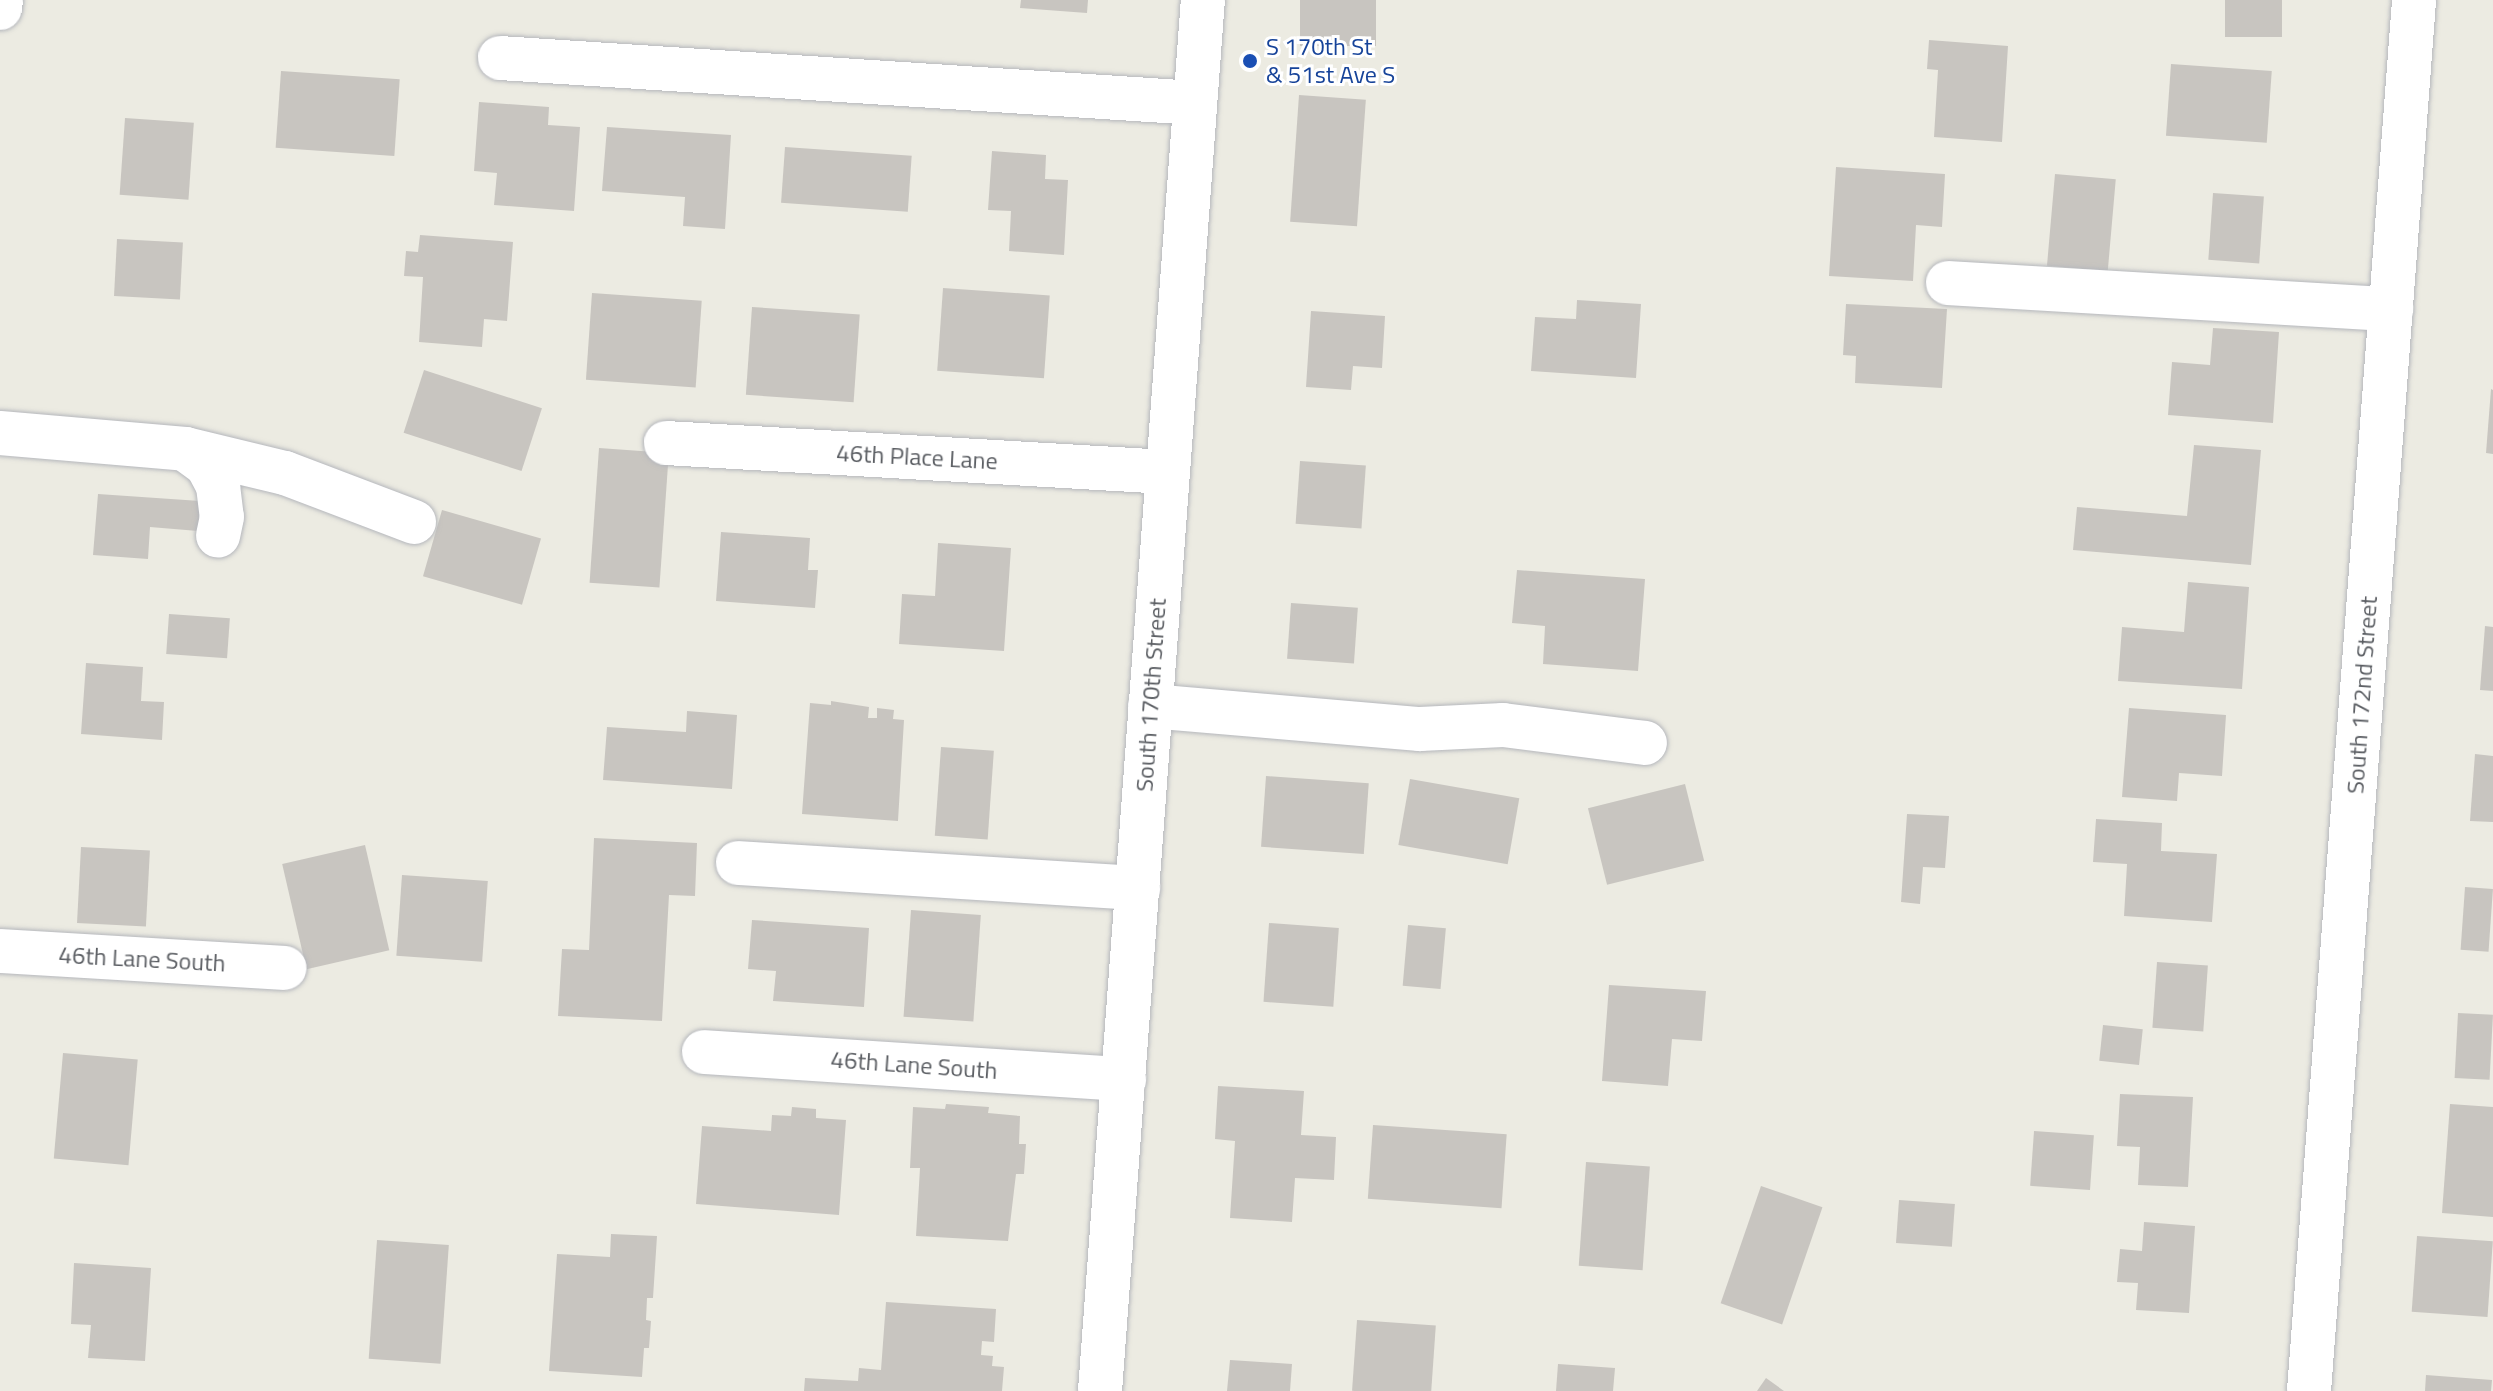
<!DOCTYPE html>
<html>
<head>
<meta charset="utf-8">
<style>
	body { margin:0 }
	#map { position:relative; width:2493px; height:1391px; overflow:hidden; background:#ecebe2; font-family:"Titillium Web",sans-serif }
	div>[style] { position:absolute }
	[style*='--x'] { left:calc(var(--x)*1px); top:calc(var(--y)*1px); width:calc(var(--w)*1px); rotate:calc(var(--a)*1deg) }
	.building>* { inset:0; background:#c8c5c0; transform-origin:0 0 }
	.roads { filter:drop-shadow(0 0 2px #b5b7bc) drop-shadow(0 0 2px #b5b7bc) }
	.minor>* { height:44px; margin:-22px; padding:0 22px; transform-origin:22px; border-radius:22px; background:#fff }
	.dots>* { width:22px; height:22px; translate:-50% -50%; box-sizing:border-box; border:4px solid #fff; border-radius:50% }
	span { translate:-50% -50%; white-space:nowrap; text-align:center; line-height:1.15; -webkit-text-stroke:6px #fff; paint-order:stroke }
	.transit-label { font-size:24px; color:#164399 }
	.left { translate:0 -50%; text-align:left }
	.street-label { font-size:24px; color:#5a5d62 }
</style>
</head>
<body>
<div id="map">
	<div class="building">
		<i style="clip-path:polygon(1021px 0,1088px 0,1087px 13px,1020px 8px)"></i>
		<i style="left:1300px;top:0;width:76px;height:46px"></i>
		<i style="left:2225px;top:0;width:57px;height:37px"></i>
		<i style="clip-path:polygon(1929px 40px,2008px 46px,2002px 142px,1934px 137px,1938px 70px,1927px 69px)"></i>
		<i style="left:2171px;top:64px;width:101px;height:72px;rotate:4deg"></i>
		<i style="left:281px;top:71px;width:119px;height:77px;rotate:4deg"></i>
		<i style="left:1299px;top:95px;width:67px;height:127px;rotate:4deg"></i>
		<i style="clip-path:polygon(479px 102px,549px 107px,548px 125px,580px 127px,574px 211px,494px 205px,497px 173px,474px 171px)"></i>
		<i style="left:125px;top:118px;width:69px;height:77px;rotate:4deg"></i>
		<i style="clip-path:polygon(607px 127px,731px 135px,725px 229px,683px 226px,685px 197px,602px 191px)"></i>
		<i style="left:785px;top:147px;width:127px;height:56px;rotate:4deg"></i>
		<i style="clip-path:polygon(992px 151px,1046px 155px,1045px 179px,1068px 180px,1064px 255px,1009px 251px,1011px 211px,988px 210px)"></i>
		<i style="clip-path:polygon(1836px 167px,1945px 174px,1942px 227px,1916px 225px,1913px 281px,1829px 276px)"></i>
		<i style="left:2055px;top:174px;width:61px;height:92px;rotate:5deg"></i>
		<i style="left:2213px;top:193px;width:51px;height:67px;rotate:4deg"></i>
		<i style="clip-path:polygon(420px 235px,513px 242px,507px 321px,484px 319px,482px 347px,419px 342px,423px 277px,404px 276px,406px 251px,418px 252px)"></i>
		<i style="left:117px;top:239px;width:66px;height:57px;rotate:3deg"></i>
		<i style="left:943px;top:288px;width:107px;height:83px;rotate:4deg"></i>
		<i style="left:592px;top:293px;width:110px;height:87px;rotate:4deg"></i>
		<i style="clip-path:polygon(1577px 300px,1641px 304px,1636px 378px,1531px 371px,1535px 317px,1576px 319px)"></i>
		<i style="clip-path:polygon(1846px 304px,1947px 309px,1942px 388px,1855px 383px,1856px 356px,1843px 355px)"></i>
		<i style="left:752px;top:307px;width:108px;height:88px;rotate:4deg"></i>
		<i style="clip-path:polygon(1311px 311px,1385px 316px,1382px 368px,1353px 366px,1351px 390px,1306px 387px)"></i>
		<i style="clip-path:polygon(2213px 328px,2279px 332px,2273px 423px,2168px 415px,2172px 362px,2210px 365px)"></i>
		<i style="left:424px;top:370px;width:124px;height:66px;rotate:18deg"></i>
		<i style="clip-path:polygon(2491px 389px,2493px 390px,2493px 454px,2486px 453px)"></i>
		<i style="clip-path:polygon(2194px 445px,2261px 450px,2251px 565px,2073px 550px,2077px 507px,2187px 516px)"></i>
		<i style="left:599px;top:448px;width:70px;height:135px;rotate:4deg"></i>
		<i style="left:1300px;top:461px;width:66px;height:63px;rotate:4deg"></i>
		<i style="clip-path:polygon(98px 494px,200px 501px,198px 531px,150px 527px,148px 559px,93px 555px)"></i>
		<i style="left:442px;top:510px;width:103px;height:69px;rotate:16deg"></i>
		<i style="clip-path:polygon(721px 532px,810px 538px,808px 570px,818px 570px,815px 608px,716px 601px)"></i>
		<i style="clip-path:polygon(938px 543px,1011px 548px,1004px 651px,899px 644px,902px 594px,935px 596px)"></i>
		<i style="clip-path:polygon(1517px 570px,1645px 579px,1638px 671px,1543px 664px,1545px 626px,1512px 623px)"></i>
		<i style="clip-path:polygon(2188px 582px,2249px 587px,2242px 689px,2118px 681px,2122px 627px,2184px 632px)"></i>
		<i style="left:1291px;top:603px;width:67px;height:56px;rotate:4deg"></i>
		<i style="left:169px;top:614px;width:61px;height:40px;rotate:4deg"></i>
		<i style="clip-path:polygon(2485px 626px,2493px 627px,2493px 691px,2480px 690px)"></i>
		<i style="clip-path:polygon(86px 663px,143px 667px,141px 701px,164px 702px,162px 740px,81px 734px)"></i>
		<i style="clip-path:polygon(831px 701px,869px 707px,868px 718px,877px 718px,877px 708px,894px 710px,893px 719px,904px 720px,898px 821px,802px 814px,810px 703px,831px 705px)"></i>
		<i style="clip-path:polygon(2129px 708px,2226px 715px,2222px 776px,2179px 773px,2177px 801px,2122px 797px)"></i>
		<i style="clip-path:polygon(687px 711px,737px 715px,732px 789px,603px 780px,607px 727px,686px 732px)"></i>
		<i style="left:941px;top:747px;width:53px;height:89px;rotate:4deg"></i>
		<i style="clip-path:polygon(2475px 754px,2493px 756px,2493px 822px,2470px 821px)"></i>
		<i style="left:1266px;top:776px;width:103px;height:71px;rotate:4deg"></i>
		<i style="left:1410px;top:779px;width:111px;height:67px;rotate:10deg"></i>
		<i style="left:1685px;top:784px;width:79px;height:100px;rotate:76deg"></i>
		<i style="clip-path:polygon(1907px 814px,1949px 816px,1945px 868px,1923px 867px,1920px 904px,1901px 902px)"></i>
		<i style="clip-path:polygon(2096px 819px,2162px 823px,2161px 851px,2217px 854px,2212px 922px,2124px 916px,2127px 864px,2093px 862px)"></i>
		<i style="clip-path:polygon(594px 838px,697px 843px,695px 896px,669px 895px,662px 1021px,558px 1016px,562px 949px,589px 950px)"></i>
		<i style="left:365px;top:845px;width:108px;height:85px;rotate:77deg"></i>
		<i style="left:81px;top:847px;width:69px;height:76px;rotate:3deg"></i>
		<i style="left:402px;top:875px;width:86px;height:81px;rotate:4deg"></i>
		<i style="left:2465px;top:887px;width:28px;height:63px;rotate:4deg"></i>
		<i style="left:911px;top:910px;width:70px;height:107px;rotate:4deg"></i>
		<i style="clip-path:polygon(752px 920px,869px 928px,864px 1007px,773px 1001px,776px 971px,748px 969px)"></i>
		<i style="left:1269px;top:923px;width:70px;height:79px;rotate:4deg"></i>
		<i style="left:1408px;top:925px;width:38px;height:61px;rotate:5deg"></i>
		<i style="left:2157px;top:962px;width:51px;height:66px;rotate:4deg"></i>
		<i style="clip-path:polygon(1609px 985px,1706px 991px,1702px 1041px,1672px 1039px,1668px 1086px,1602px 1081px)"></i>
		<i style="left:2458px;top:1013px;width:35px;height:65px;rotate:3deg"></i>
		<i style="left:2103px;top:1025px;width:40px;height:36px;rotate:6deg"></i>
		<i style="left:63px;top:1053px;width:75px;height:106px;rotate:5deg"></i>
		<i style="clip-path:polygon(1218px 1086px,1304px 1091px,1301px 1135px,1336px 1137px,1334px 1180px,1295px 1178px,1292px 1222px,1230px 1218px,1235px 1141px,1215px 1139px)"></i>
		<i style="clip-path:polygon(2120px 1094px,2193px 1097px,2188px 1187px,2138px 1185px,2140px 1147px,2117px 1146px)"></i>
		<i style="clip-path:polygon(946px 1104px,989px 1107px,988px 1113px,1020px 1116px,1019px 1144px,1026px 1144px,1024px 1174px,1016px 1174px,1008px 1241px,916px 1236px,920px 1168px,910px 1168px,913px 1107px,945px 1109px)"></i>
		<i style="clip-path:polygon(2450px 1104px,2493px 1107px,2493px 1217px,2442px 1213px)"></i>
		<i style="clip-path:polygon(792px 1107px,816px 1109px,816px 1118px,846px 1120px,839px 1215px,696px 1204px,702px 1126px,771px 1131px,772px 1115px,791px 1116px)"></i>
		<i style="left:1373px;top:1125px;width:134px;height:74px;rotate:4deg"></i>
		<i style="left:2034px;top:1131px;width:60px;height:55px;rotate:4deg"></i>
		<i style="left:1586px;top:1162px;width:64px;height:104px;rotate:4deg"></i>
		<i style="left:1761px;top:1186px;width:65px;height:124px;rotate:19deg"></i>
		<i style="left:1899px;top:1200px;width:56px;height:43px;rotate:4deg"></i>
		<i style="clip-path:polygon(2144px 1222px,2195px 1226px,2189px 1313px,2136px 1310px,2138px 1283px,2117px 1282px,2120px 1249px,2142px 1251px)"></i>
		<i style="clip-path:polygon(611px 1234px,657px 1236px,653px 1298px,647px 1298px,646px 1320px,651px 1321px,649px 1348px,644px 1348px,642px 1377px,549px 1371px,557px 1254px,610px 1257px)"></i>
		<i style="left:2417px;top:1236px;width:76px;height:76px;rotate:4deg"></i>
		<i style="left:377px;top:1240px;width:72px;height:119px;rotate:4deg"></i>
		<i style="clip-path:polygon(74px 1263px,151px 1268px,145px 1361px,88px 1358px,91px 1325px,71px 1324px)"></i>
		<i style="clip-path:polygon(886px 1302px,996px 1309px,994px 1342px,982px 1341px,981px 1355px,993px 1356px,992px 1366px,1004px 1367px,1002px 1391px,804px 1391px,805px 1378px,858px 1381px,859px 1368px,881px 1370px)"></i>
		<i style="left:1357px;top:1320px;width:79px;height:71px;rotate:4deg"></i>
		<i style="clip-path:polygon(1230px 1360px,1292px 1364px,1290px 1391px,1227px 1391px)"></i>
		<i style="clip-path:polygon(1558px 1364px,1615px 1368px,1613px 1391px,1556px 1391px)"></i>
		<i style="clip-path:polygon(2426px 1375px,2492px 1380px,2491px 1391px,2425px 1391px)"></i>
		<i style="clip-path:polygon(1766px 1378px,1784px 1391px,1757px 1391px)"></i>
	</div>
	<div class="roads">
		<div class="minor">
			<i style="--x:0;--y:8;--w:8;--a:-83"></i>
			<i style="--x:500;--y:58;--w:696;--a:3.7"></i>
			<i style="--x:1948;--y:283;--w:444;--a:3.4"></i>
			<i style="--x:0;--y:433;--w:186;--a:4.9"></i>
			<i style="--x:185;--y:449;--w:27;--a:36"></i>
			<i style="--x:207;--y:465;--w:24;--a:62"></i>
			<i style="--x:218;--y:486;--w:31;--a:83"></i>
			<i style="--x:222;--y:517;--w:19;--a:102"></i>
			<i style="--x:666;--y:443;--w:502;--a:3.31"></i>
			<i style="--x:185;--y:449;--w:103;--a:13.5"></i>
			<i style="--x:285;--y:473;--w:138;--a:20.8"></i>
			<i style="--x:1150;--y:706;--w:271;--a:4.9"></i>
			<i style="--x:1420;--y:729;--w:83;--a:-2.8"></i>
			<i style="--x:1503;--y:725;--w:143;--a:7.2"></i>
			<i style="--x:738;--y:863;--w:401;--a:3.6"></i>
			<i style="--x:0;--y:951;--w:285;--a:3.4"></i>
			<i style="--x:704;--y:1052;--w:421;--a:3.7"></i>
			<i style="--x:1100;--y:1391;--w:1395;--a:-85.77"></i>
			<i style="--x:2309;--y:1391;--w:1395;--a:-85.68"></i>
		</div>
	</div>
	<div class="dots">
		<i style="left:1250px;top:61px;background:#1a4fb4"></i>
	</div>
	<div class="transit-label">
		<span class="left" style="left:1266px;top:61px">S 170th St<br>&amp; 51st Ave S</span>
	</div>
	<div class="street-label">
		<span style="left:917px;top:457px;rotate:3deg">46th Place Lane</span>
		<span style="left:1151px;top:695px;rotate:-86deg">South 170th Street</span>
		<span style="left:2362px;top:695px;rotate:-86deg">South 172nd Street</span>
		<span style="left:142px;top:959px;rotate:3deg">46th Lane South</span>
		<span style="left:914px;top:1065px;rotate:4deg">46th Lane South</span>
	</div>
</div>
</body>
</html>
